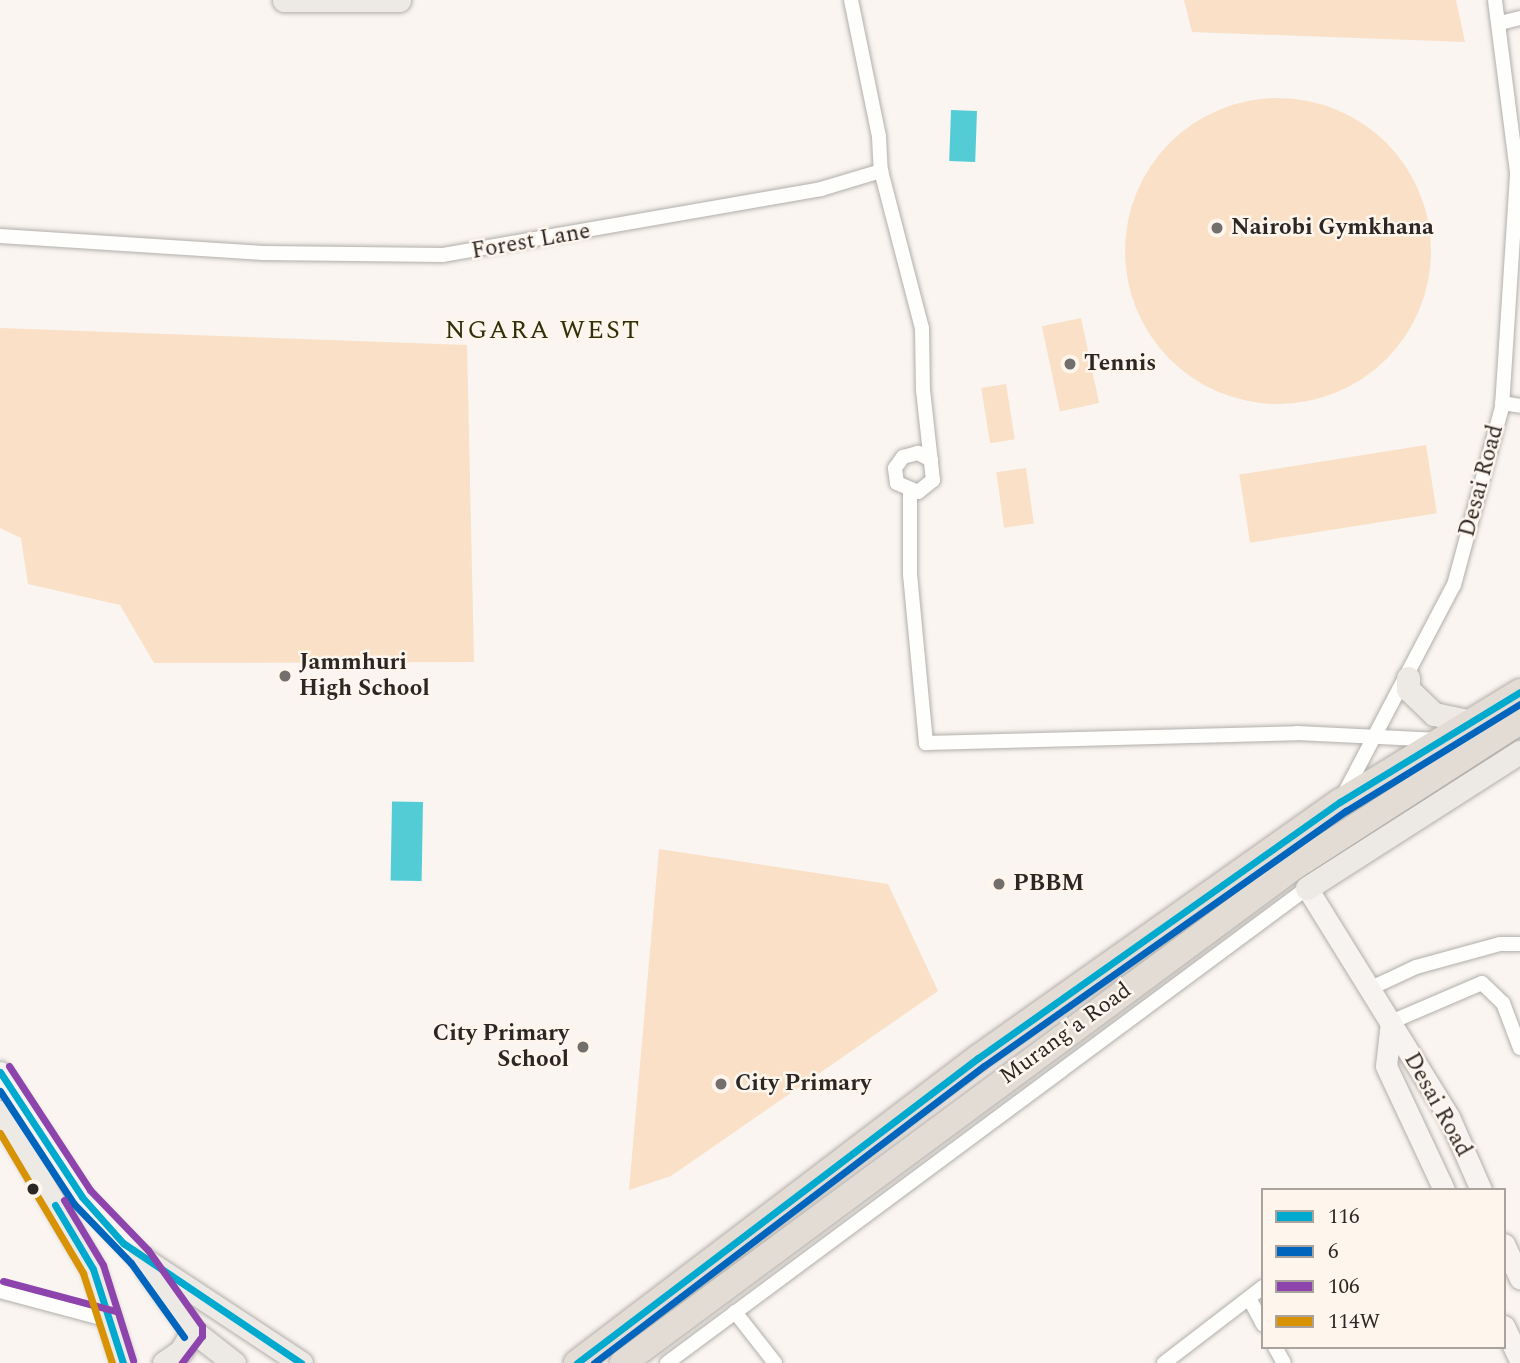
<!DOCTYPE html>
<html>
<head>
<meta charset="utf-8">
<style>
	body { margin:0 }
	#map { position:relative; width:1520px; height:1363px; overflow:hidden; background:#faf5f1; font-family:Spectral,serif }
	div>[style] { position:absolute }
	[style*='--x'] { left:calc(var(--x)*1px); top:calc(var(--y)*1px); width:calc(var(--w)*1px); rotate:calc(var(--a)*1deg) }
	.green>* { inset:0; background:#f9e0c6; transform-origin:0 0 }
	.round { border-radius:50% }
	.water>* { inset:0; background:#53ccd6; transform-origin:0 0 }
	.roads { filter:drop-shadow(0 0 2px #b2afab) drop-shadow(0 0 2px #b2afab) }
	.street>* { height:14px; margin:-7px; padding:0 7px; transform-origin:7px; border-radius:7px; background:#fefefd }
	.secondary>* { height:21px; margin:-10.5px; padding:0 10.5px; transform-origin:10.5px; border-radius:10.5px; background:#f6f3f1 }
	.primary>* { height:23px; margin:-11.5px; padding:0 11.5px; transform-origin:11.5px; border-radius:11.5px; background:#ede9e5 }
	.highway>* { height:26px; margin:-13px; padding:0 13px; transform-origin:13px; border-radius:13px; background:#e3dcd5 }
	.bus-1>* { height:7px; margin:-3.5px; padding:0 3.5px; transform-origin:3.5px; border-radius:3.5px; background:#00a9ce }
	.bus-2>* { height:7px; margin:-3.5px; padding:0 3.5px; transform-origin:3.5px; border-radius:3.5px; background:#0065bd }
	.bus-3>* { height:7px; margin:-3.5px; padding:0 3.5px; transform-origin:3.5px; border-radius:3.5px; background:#8e44ad }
	.bus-4>* { height:7px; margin:-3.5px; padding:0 3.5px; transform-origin:3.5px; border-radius:3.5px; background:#d89305 }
	.dots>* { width:19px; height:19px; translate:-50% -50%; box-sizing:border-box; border:4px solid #fef5ed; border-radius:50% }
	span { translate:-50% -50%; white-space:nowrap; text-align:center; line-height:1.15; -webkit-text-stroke:5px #fef5ed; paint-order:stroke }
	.poi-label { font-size:23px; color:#2b2724; font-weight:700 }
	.left { translate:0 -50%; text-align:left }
	.right { translate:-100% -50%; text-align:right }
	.street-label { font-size:23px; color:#2b2724 }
	.quarter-label { font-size:26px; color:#2d3209; letter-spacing:2px }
	.legend { position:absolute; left:1261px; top:1188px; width:245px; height:161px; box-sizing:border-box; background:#fef5ed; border:2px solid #aaa39d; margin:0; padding:9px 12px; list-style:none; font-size:21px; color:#2b2724 }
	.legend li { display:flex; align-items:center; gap:14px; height:35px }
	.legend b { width:35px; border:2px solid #aaa39d }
</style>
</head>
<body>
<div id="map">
	<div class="green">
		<i style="clip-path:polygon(1184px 0,1456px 0,1465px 42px,1192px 32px)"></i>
		<i class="round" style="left:1125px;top:98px;width:306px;height:306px"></i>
		<i style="left:1081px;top:318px;width:87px;height:40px;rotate:78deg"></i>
		<i style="clip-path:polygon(0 328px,467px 345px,474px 662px,154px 663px,120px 605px,28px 584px,21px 538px,0 528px)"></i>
		<i style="left:1006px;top:384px;width:56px;height:25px;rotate:81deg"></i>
		<i style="left:1426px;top:445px;width:69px;height:189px;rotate:81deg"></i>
		<i style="left:1026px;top:468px;width:56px;height:30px;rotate:82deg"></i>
		<i style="clip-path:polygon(659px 849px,888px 884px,938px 991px,671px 1176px,629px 1190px)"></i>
	</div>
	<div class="water">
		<i style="left:951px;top:110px;width:26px;height:51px;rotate:2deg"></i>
		<i style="left:423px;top:802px;width:79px;height:31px;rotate:91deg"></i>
	</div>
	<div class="roads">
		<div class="street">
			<i style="--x:851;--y:0;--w:140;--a:78.4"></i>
			<i style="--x:879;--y:137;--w:34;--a:87"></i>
			<i style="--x:881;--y:171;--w:162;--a:75.4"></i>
			<i style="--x:922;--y:328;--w:62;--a:89.1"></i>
			<i style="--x:923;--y:390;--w:91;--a:83.7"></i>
			<i style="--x:933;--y:480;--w:19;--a:141"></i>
			<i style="--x:918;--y:492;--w:23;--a:-157"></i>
			<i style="--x:897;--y:483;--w:15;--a:-98"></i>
			<i style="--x:895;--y:468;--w:14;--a:-54"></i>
			<i style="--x:903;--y:457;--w:16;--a:-15"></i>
			<i style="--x:918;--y:453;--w:15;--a:28"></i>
			<i style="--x:1500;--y:23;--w:21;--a:-14"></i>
			<i style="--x:0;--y:236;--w:264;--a:3.7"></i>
			<i style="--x:263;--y:253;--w:180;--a:0.6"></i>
			<i style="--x:443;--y:255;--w:384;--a:-9.9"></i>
			<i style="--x:821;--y:189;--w:63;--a:-16.7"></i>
			<i style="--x:1502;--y:403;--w:18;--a:9"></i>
			<i style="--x:910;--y:491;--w:83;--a:90"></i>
			<i style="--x:910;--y:574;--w:170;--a:84.6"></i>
			<i style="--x:926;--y:743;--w:371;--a:-1.5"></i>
			<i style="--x:1297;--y:733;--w:141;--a:2.8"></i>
			<i style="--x:1343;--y:796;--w:238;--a:-62.3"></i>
			<i style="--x:1454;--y:585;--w:184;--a:-74.9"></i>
			<i style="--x:1502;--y:407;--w:235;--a:-86.3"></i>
			<i style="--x:1517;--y:172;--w:173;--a:-97.3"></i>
			<i style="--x:1371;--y:988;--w:50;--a:-25"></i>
			<i style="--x:1416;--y:967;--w:87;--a:-15.3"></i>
			<i style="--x:1500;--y:944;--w:20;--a:0"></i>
			<i style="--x:1391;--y:1022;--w:99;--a:-23.2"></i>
			<i style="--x:1482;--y:983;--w:29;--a:44"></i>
			<i style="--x:1503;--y:1003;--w:48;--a:69.3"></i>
			<i style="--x:0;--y:1291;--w:116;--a:15"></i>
			<i style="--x:1249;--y:1298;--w:30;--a:62"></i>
			<i style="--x:735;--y:1312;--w:65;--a:51.9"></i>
			<i style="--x:1275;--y:1347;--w:18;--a:61"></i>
			<i style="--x:667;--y:1363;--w:797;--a:-36.58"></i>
			<i style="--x:1164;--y:1363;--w:125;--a:-37.5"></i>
		</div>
		<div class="secondary">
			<i style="--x:1307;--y:888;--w:269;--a:58.2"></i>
			<i style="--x:1449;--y:1117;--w:80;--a:66.3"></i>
			<i style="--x:1391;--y:1022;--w:44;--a:96.5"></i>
			<i style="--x:1386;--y:1066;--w:137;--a:64.9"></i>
			<i style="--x:0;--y:1072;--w:149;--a:56.7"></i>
			<i style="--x:82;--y:1197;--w:82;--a:46"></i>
			<i style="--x:1504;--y:1244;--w:38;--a:65"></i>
			<i style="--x:1504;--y:1326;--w:38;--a:65"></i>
		</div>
		<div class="primary">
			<i style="--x:284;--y:0;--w:115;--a:0"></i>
			<i style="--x:1408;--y:678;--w:11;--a:90"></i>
			<i style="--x:1408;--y:689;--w:36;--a:44"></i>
			<i style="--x:1434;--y:714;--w:39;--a:12"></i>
			<i style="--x:1307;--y:888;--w:253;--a:-32.6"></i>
			<i style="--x:0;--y:1112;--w:182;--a:59.4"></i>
			<i style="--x:93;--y:1269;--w:99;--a:72.3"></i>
			<i style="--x:139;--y:1256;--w:194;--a:33.4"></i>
			<i style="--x:147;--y:1268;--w:78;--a:53.9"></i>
			<i style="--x:193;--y:1331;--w:52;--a:38"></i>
			<i style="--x:164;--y:1363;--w:21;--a:-35"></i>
			<i style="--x:181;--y:1351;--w:23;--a:-59"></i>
		</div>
		<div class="highway">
			<i style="--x:577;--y:1363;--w:504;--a:-37.26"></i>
			<i style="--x:978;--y:1058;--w:443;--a:-35.3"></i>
			<i style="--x:1340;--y:802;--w:211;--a:-31.4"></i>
			<i style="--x:623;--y:1363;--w:836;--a:-36.49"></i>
			<i style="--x:1295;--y:866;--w:268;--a:-32.8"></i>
		</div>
	</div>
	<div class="bus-1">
		<i style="--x:0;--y:1072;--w:149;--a:56.7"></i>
		<i style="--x:82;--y:1197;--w:62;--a:48.3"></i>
		<i style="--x:123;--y:1243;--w:215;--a:34"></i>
		<i style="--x:55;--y:1205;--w:74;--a:59.3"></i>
		<i style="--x:93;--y:1269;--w:99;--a:72.3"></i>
		<i style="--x:577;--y:1363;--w:504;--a:-37.26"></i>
		<i style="--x:978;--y:1058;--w:443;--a:-35.3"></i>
		<i style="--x:1340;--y:802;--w:211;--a:-31.4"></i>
	</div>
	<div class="bus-2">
		<i style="--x:0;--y:1091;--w:135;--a:56.8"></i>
		<i style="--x:74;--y:1204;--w:82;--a:46"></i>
		<i style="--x:131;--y:1263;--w:91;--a:54.4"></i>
		<i style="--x:594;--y:1363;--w:490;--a:-37.3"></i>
		<i style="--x:984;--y:1066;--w:443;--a:-35.2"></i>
		<i style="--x:1346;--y:811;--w:204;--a:-31.6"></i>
	</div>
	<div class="bus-3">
		<i style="--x:9;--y:1066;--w:148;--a:56.8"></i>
		<i style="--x:90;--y:1190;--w:83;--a:46"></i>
		<i style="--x:148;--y:1250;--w:93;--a:54.6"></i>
		<i style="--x:202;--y:1326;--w:10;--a:90"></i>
		<i style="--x:202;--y:1336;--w:34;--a:127"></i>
		<i style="--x:64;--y:1200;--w:76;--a:59"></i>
		<i style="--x:103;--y:1265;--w:100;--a:72.5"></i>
		<i style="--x:3;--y:1281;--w:117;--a:14.9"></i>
	</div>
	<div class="bus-4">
		<i style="--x:0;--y:1133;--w:163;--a:59.3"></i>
		<i style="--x:83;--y:1273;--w:95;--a:72.1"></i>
	</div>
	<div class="dots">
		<i style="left:1217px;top:228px;background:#736f6c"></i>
		<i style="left:1070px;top:364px;background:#736f6c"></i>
		<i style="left:285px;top:676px;background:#736f6c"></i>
		<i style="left:999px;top:884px;background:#736f6c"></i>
		<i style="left:583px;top:1047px;background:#736f6c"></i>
		<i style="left:721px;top:1084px;background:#736f6c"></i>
		<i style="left:33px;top:1189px;background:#2b2724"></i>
	</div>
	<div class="poi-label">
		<span class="left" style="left:1231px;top:228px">Nairobi Gymkhana</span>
		<span class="left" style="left:1084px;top:364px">Tennis</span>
		<span class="left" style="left:299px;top:676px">Jammhuri<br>High School</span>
		<span class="left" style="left:1013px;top:884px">PBBM</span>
		<span class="right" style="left:569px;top:1047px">City Primary<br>School</span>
		<span class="left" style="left:735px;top:1084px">City Primary</span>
	</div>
	<div class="street-label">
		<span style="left:531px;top:242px;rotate:-10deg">Forest Lane</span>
		<span style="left:1482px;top:481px;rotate:-75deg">Desai Road</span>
		<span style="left:1066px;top:1034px;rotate:-36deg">Murang'a Road</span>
		<span style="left:1437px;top:1105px;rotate:61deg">Desai Road</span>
	</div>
	<div class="quarter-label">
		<span style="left:543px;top:331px">NGARA WEST</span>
	</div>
	<ul class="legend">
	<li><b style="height:9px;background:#00a9ce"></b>116</li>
	<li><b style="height:9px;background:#0065bd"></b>6</li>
	<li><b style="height:9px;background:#8e44ad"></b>106</li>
	<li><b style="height:9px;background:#d89305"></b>114W</li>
	</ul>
</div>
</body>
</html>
